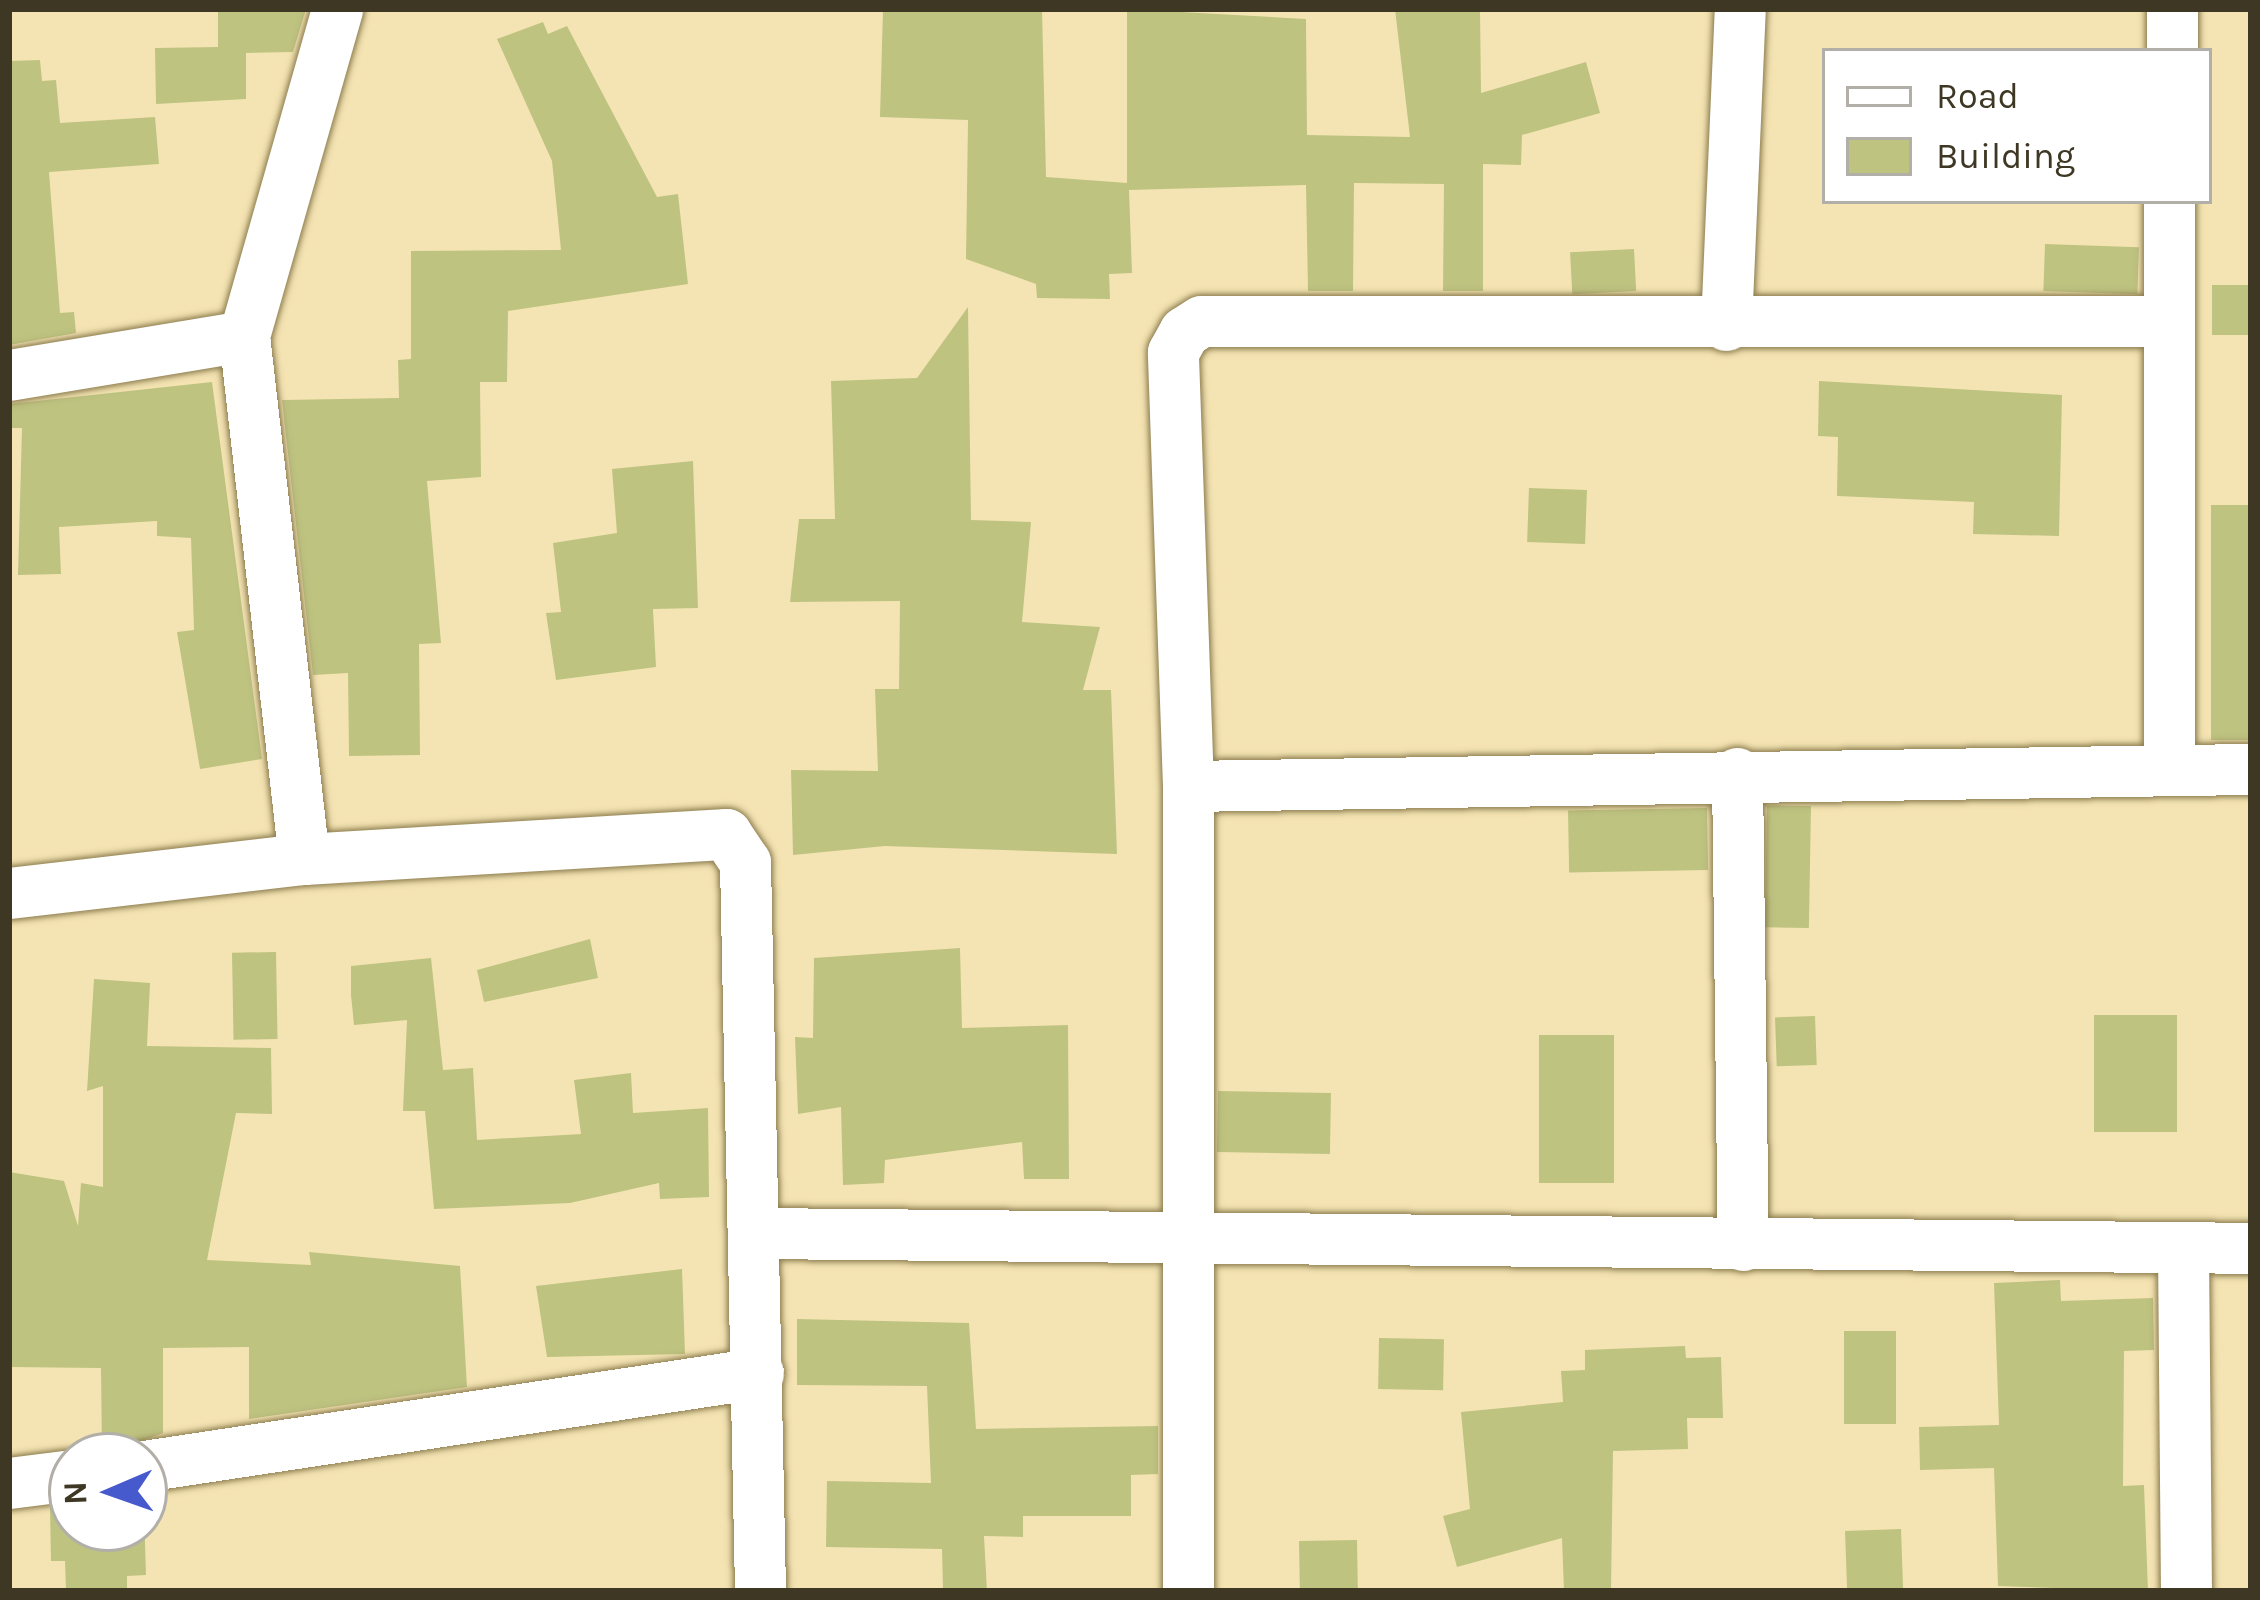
<!DOCTYPE html>
<html>
<head>
<meta charset="utf-8">
<style>
	body { margin:0 }
	#map { position:relative; width:2260px; height:1600px; overflow:hidden; background:#f5e4b3; font-family:Karla,sans-serif }
	div>[style] { position:absolute }
	[style*='--x'] { left:calc(var(--x)*1px); top:calc(var(--y)*1px); width:calc(var(--w)*1px); rotate:calc(var(--a)*1deg) }
	.building>* { inset:0; background:#bec380; transform-origin:0 0 }
	.roads { filter:drop-shadow(0 0 3px #8b7c4e) drop-shadow(0 0 3px #8b7c4e) }
	.street>* { height:51px; margin:-25.5px; padding:0 25.5px; transform-origin:25.5px; border-radius:25.5px; background:#fff }
	span { translate:-50% -50%; white-space:nowrap; text-align:center; line-height:1.15; -webkit-text-stroke:12px #fff; paint-order:stroke }
	.frame { position:absolute; inset:0; border:12px solid #3d3723; pointer-events:none }
	.legend { position:absolute; left:1822px; top:48px; width:390px; height:156px; box-sizing:border-box; background:#fff; border:3px solid #b1afa7; margin:0; padding:15px 21px; list-style:none; font-size:36px; color:#3d3723 }
	.legend li { display:flex; align-items:center; gap:24px; height:60px }
	.legend b { width:60px; border:3px solid #b1afa7 }
	.north { position:absolute; left:48px; top:1432px; width:120px; height:120px; box-sizing:border-box; background:#fff; border:3px solid #b1afa7; border-radius:50%; rotate:268deg; font-size:33px; font-weight:700; line-height:48px; text-align:center; color:#3d3723 }
	.north::after { content:''; display:block; margin:auto; width:42px; height:54px; background:#465ace; clip-path:polygon(50% 0,100% 100%,50% 72%,0 100%) }
</style>
</head>
<body>
<div id="map">
	<div class="building">
		<i style="clip-path:polygon(218px 9px,306px 9px,293px 52px,246px 53px,246px 99px,156px 104px,155px 48px,218px 47px)"></i>
		<i style="clip-path:polygon(883px 9px,1042px 9px,1046px 177px,1127px 183px,1127px 9px,1306px 19px,1307px 135px,1410px 137px,1395px 9px,1480px 9px,1481px 93px,1586px 62px,1600px 113px,1522px 135px,1521px 165px,1483px 164px,1483px 291px,1443px 291px,1444px 184px,1354px 183px,1353px 291px,1308px 291px,1306px 185px,1129px 190px,1132px 273px,1109px 274px,1110px 299px,1037px 298px,1036px 284px,966px 259px,968px 120px,880px 117px)"></i>
		<i style="clip-path:polygon(543px 22px,548px 34px,567px 26px,657px 197px,678px 194px,688px 284px,508px 311px,507px 382px,480px 382px,481px 477px,427px 481px,441px 643px,419px 644px,420px 755px,349px 756px,348px 673px,313px 675px,282px 400px,399px 398px,398px 360px,411px 359px,411px 251px,561px 250px,552px 161px,497px 39px)"></i>
		<i style="clip-path:polygon(40px 60px,42px 81px,56px 80px,60px 123px,155px 117px,159px 164px,49px 172px,60px 313px,74px 312px,76px 333px,9px 345px,9px 61px)"></i>
		<i style="left:2045px;top:244px;width:94px;height:47px;rotate:2deg"></i>
		<i style="left:1634px;top:249px;width:42px;height:64px;rotate:87deg"></i>
		<i style="left:2212px;top:285px;width:39px;height:50px"></i>
		<i style="clip-path:polygon(968px 307px,971px 520px,1031px 522px,1022px 622px,1100px 627px,1083px 690px,1111px 690px,1117px 854px,885px 846px,793px 855px,791px 770px,878px 771px,875px 689px,899px 689px,900px 601px,790px 602px,799px 519px,835px 519px,831px 381px,917px 378px)"></i>
		<i style="clip-path:polygon(1819px 381px,2062px 395px,2059px 536px,1973px 534px,1974px 502px,1837px 496px,1838px 437px,1818px 436px)"></i>
		<i style="clip-path:polygon(212px 382px,262px 759px,200px 769px,177px 632px,194px 630px,191px 538px,157px 536px,157px 521px,59px 527px,61px 574px,18px 575px,22px 428px,9px 428px,9px 404px)"></i>
		<i style="clip-path:polygon(693px 461px,698px 608px,653px 609px,656px 667px,556px 680px,546px 613px,561px 612px,553px 543px,617px 533px,612px 469px)"></i>
		<i style="left:1529px;top:488px;width:58px;height:54px;rotate:2deg"></i>
		<i style="left:2211px;top:505px;width:40px;height:235px"></i>
		<i style="left:1811px;top:806px;width:122px;height:44px;rotate:91deg"></i>
		<i style="left:1707px;top:808px;width:62px;height:139px;rotate:89deg"></i>
		<i style="clip-path:polygon(590px 939px,598px 978px,484px 1002px,477px 970px)"></i>
		<i style="clip-path:polygon(960px 948px,962px 1028px,1068px 1025px,1069px 1179px,1024px 1179px,1022px 1142px,885px 1160px,884px 1183px,843px 1185px,841px 1107px,798px 1114px,795px 1037px,813px 1038px,814px 958px)"></i>
		<i style="left:276px;top:952px;width:87px;height:44px;rotate:89deg"></i>
		<i style="clip-path:polygon(431px 958px,443px 1070px,473px 1068px,477px 1140px,581px 1134px,574px 1080px,631px 1073px,633px 1113px,708px 1108px,709px 1197px,660px 1199px,659px 1183px,570px 1203px,434px 1209px,425px 1111px,403px 1111px,407px 1020px,354px 1025px,351px 995px,351px 966px)"></i>
		<i style="clip-path:polygon(94px 979px,150px 983px,147px 1046px,271px 1048px,272px 1114px,236px 1113px,207px 1260px,311px 1265px,309px 1252px,460px 1266px,467px 1387px,249px 1419px,249px 1347px,163px 1348px,163px 1433px,102px 1456px,101px 1368px,9px 1367px,9px 1172px,64px 1181px,78px 1226px,81px 1183px,103px 1187px,103px 1086px,87px 1091px)"></i>
		<i style="left:2094px;top:1015px;width:83px;height:117px"></i>
		<i style="left:1815px;top:1016px;width:49px;height:40px;rotate:88deg"></i>
		<i style="left:1614px;top:1035px;width:148px;height:75px;rotate:90deg"></i>
		<i style="left:1218px;top:1091px;width:113px;height:61px;rotate:1deg"></i>
		<i style="clip-path:polygon(682px 1269px,685px 1354px,547px 1357px,536px 1286px)"></i>
		<i style="clip-path:polygon(2060px 1280px,2061px 1301px,2153px 1298px,2154px 1350px,2124px 1351px,2123px 1486px,2144px 1485px,2148px 1591px,1998px 1586px,1994px 1468px,1920px 1470px,1919px 1427px,1999px 1425px,1994px 1283px)"></i>
		<i style="clip-path:polygon(797px 1319px,969px 1323px,976px 1429px,1158px 1426px,1158px 1474px,1131px 1475px,1131px 1516px,1023px 1516px,1023px 1537px,984px 1536px,987px 1591px,943px 1591px,942px 1549px,826px 1547px,827px 1481px,931px 1483px,927px 1386px,797px 1385px)"></i>
		<i style="left:1844px;top:1331px;width:52px;height:93px"></i>
		<i style="left:1379px;top:1338px;width:65px;height:51px;rotate:1deg"></i>
		<i style="clip-path:polygon(1685px 1346px,1686px 1358px,1721px 1357px,1723px 1418px,1687px 1418px,1688px 1449px,1613px 1451px,1611px 1591px,1564px 1591px,1562px 1538px,1457px 1567px,1443px 1516px,1470px 1509px,1461px 1412px,1563px 1402px,1561px 1371px,1585px 1370px,1585px 1350px)"></i>
		<i style="clip-path:polygon(72px 1505px,72px 1528px,144px 1528px,144px 1510px,146px 1575px,127px 1576px,127px 1591px,66px 1591px,65px 1561px,51px 1561px,50px 1508px)"></i>
		<i style="left:1901px;top:1529px;width:62px;height:56px;rotate:88deg"></i>
		<i style="left:1357px;top:1540px;width:51px;height:58px;rotate:89deg"></i>
	</div>
	<div class="roads">
		<div class="street">
			<i style="--x:2172;--y:51;--w:42;--a:-90"></i>
			<i style="--x:2169;--y:201;--w:562;--a:90"></i>
			<i style="--x:1726;--y:325;--w:316;--a:-87.5"></i>
			<i style="--x:9;--y:375;--w:238;--a:-9.4"></i>
			<i style="--x:1737;--y:773;--w:472;--a:89.3"></i>
			<i style="--x:1188;--y:786;--w:1063;--a:-0.92"></i>
			<i style="--x:304;--y:859;--w:526;--a:-96.54"></i>
			<i style="--x:244;--y:336;--w:340;--a:-74.1"></i>
			<i style="--x:9;--y:893;--w:297;--a:-6.6"></i>
			<i style="--x:304;--y:859;--w:423;--a:-3.4"></i>
			<i style="--x:726;--y:834;--w:34;--a:56"></i>
			<i style="--x:745;--y:862;--w:729;--a:88.82"></i>
			<i style="--x:756;--y:1233;--w:1495;--a:0.57"></i>
			<i style="--x:2183;--y:1250;--w:341;--a:89.5"></i>
			<i style="--x:144;--y:1466;--w:621;--a:-8.61"></i>
			<i style="--x:9;--y:1483;--w:64;--a:-7.2"></i>
			<i style="--x:1188;--y:1591;--w:805;--a:-90"></i>
			<i style="--x:1188;--y:786;--w:434;--a:-92"></i>
			<i style="--x:1173;--y:352;--w:23;--a:-61"></i>
			<i style="--x:1184;--y:332;--w:20;--a:-33"></i>
			<i style="--x:1201;--y:321;--w:966;--a:0"></i>
		</div>
	</div>
	<div class="frame"></div>
	<ul class="legend">
	<li><b style="height:15px;background:#fff"></b>Road</li>
	<li><b style="height:33px;background:#bec380"></b>Building</li>
	</ul>
	<div class="north">N</div>
</div>
</body>
</html>
